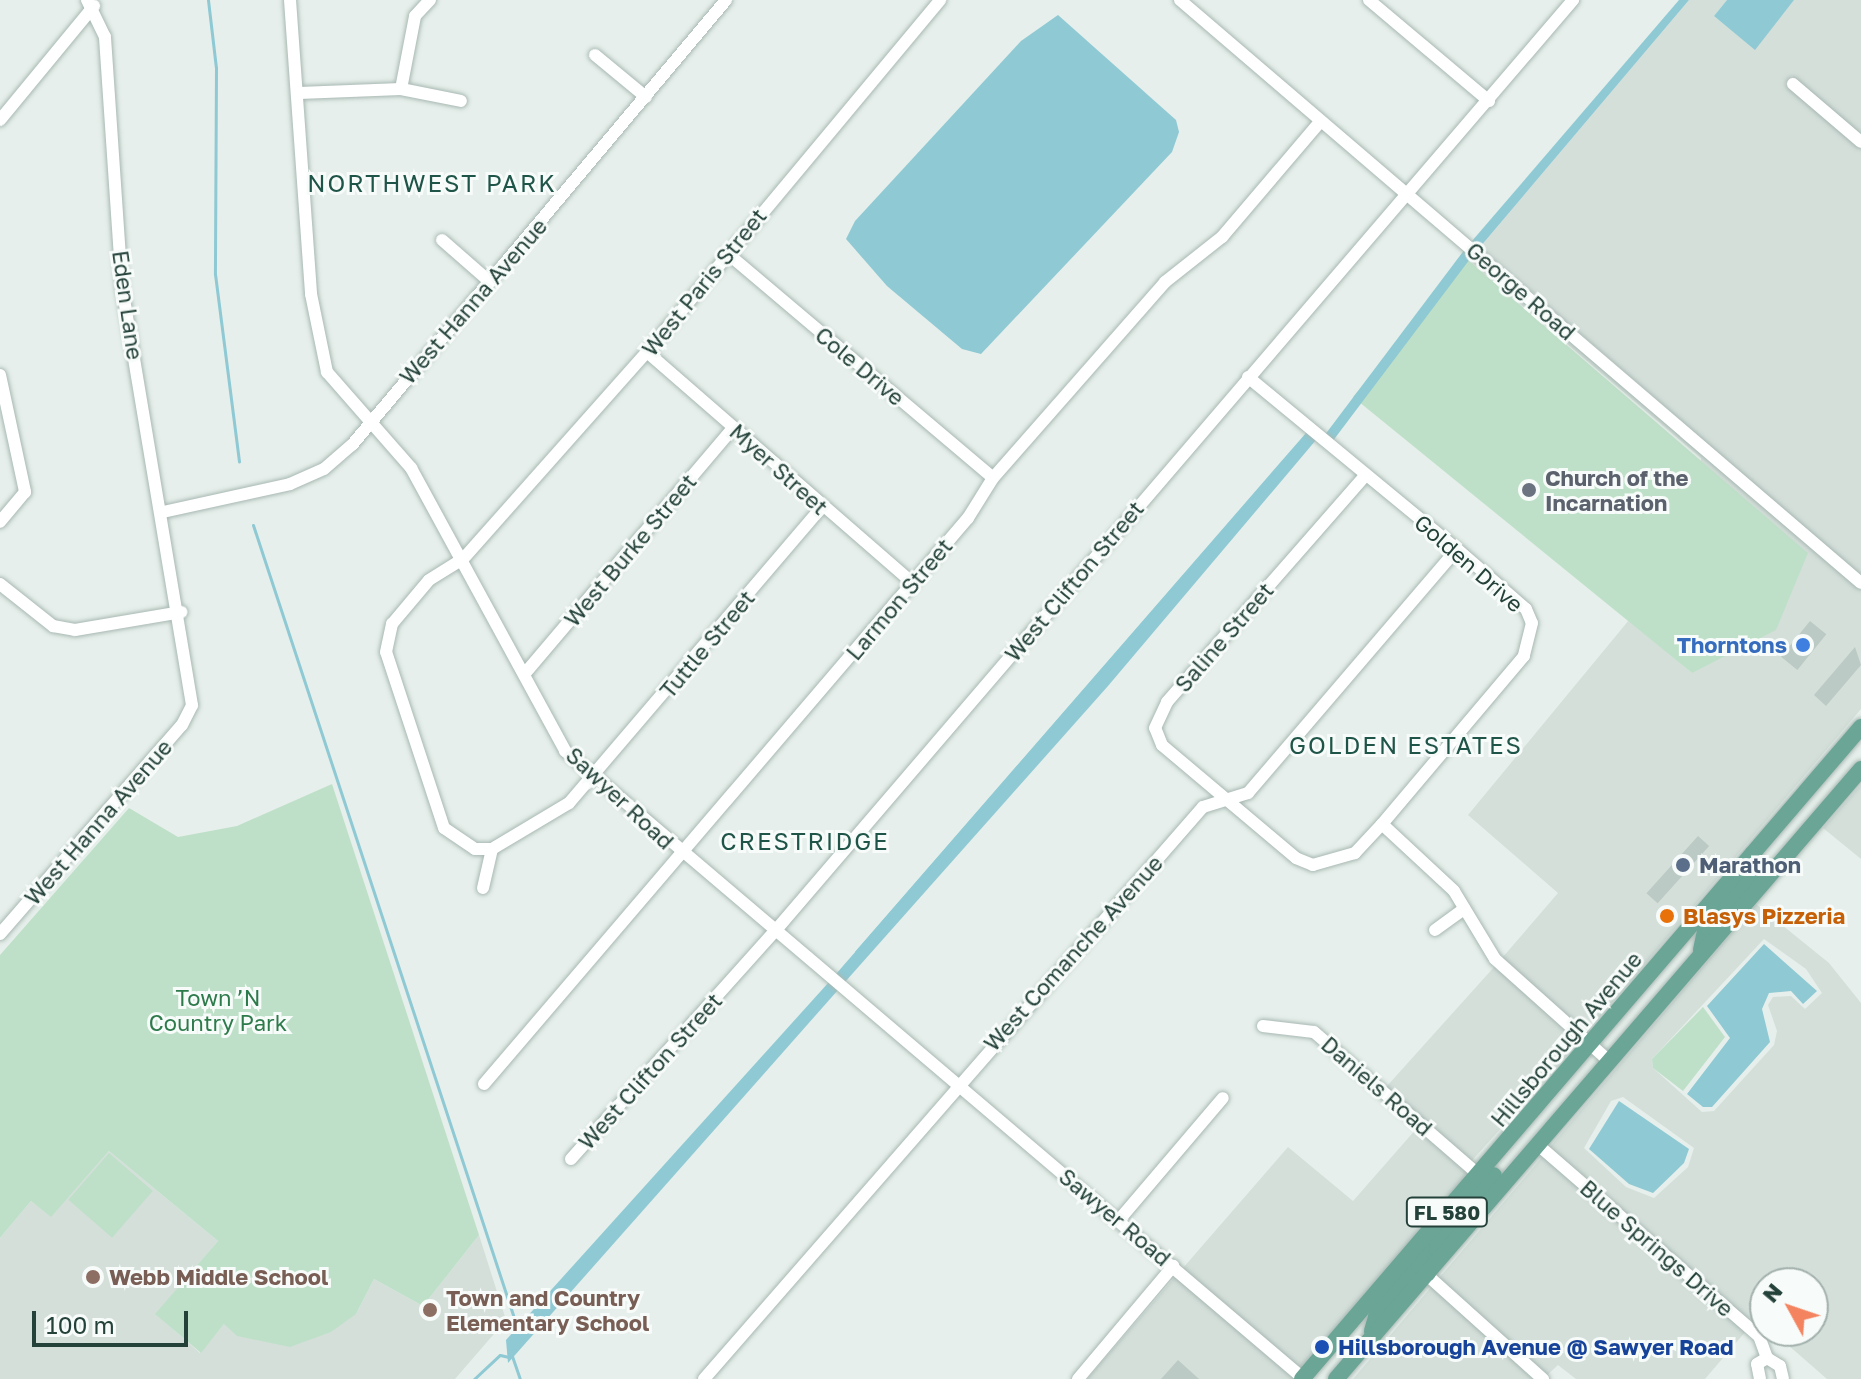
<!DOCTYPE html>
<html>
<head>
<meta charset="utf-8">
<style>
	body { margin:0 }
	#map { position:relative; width:1861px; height:1379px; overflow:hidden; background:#e6efeb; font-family:"Golos Text",sans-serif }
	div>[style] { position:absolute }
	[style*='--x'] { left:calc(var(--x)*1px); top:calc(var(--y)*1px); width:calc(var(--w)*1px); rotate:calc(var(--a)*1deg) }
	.built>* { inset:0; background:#d4dfda; transform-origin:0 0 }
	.green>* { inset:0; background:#bfe0c8; transform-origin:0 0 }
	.water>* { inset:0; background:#8ec9d4; transform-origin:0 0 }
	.stream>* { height:3px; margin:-1.5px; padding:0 1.5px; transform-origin:1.5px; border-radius:1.5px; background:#8ec9d4 }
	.building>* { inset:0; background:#bbcac4; transform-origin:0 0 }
	.roads { filter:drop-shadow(0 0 2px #a8b8b2) drop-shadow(0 0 2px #a8b8b2) }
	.minor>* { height:12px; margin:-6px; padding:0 6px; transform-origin:6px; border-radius:6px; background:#fff }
	.major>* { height:16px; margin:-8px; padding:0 8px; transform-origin:8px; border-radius:8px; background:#6aa596 }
	.dots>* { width:22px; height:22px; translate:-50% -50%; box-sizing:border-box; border:4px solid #f7fbf9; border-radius:50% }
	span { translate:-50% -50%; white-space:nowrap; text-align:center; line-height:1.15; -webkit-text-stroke:6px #f7fbf9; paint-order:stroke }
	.shield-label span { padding:2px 6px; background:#f7fbf9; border:2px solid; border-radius:6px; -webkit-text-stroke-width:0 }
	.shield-label { font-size:20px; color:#24423a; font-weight:700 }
	.street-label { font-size:22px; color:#24423a }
	.worship-label { font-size:22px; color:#5b616d; font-weight:700 }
	.left { translate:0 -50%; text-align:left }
	.shop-label { font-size:22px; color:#366cbe; font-weight:700 }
	.right { translate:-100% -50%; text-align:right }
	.service-label { font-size:22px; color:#4e5e75; font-weight:700 }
	.food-label { font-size:22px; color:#c56008; font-weight:700 }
	.park-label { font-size:22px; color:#2d7a4b }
	.education-label { font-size:22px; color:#785e54; font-weight:700 }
	.transit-label { font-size:22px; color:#164399; font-weight:700 }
	.neighbourhood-label { font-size:24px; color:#1f5548; letter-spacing:2px }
	.north { position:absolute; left:1749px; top:1267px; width:80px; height:80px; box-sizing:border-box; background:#f7fbf9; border:2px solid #a3b1ad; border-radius:50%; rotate:310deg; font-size:22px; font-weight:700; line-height:32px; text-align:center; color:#24423a }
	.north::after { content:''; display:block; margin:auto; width:28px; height:36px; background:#f4845f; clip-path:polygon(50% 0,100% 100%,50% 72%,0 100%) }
	.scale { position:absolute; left:32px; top:1311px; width:156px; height:36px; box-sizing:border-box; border:4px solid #24423a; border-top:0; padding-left:10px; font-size:24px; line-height:28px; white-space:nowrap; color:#24423a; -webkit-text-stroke:6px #f7fbf9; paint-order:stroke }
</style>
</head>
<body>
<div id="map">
	<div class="built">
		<i style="clip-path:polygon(1689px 0,1727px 0,1714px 16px,1755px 49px,1794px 0,1861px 0,1861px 135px,1792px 76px,1785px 84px,1861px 149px,1861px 576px,1480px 247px)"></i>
		<i style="clip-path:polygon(1473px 255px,1861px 590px,1861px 709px,1586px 1033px,1502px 958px,1558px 893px,1468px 815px,1629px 620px,1692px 673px,1701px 458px,1468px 260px)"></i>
		<i style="clip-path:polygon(1861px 785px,1861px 859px,1823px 828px)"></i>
		<i style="clip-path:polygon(evenodd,1756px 904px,1829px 963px,1861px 1003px,1861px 1379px,1827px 1379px,1772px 1331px,1813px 1331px,1813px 1283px,1765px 1283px,1765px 1325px,1753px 1323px,1550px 1147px,1756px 904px,1764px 939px,1806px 969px,1822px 993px,1805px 1009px,1791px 996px,1773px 997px,1768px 1005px,1777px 1031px,1774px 1045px,1714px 1111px,1702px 1112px,1653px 1068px,1652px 1059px,1764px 939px,1756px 904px,1623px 1097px,1694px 1148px,1688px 1167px,1654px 1198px,1626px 1187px,1584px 1148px,1611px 1101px,1623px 1097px)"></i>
		<i style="left:1495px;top:966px;width:113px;height:162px;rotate:42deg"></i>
		<i style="clip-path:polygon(1417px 1128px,1469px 1172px,1301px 1370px,1183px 1268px,1288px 1147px,1353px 1201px)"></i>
		<i style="clip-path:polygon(109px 1151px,218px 1241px,156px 1314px,200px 1353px,224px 1324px,356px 1314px,374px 1279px,423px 1306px,479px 1235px,506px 1320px,455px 1379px,0 1379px,0 1238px,31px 1201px,51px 1216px)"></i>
		<i style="clip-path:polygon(1543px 1156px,1746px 1331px,1705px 1379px,1576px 1379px,1558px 1365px,1543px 1379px,1353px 1379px,1432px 1286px,1513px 1345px,1439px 1278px)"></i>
		<i style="clip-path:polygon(1176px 1276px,1294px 1378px,1294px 1379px,1087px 1379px)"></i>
	</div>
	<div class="green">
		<i style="clip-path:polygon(1468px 260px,1808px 553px,1776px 630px,1692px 673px,1353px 397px)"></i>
		<i style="clip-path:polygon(332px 784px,479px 1235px,423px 1306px,374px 1279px,356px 1314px,331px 1332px,290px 1347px,237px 1336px,224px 1324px,201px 1353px,155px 1314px,218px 1241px,109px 1151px,51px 1217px,31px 1201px,0 1238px,0 955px,129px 808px,178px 837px,237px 826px)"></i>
		<i style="clip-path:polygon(1703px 1007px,1725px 1037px,1683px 1091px,1653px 1068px,1652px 1059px)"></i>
		<i style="left:109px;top:1153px;width:58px;height:62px;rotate:41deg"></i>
	</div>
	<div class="water">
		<i style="clip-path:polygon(1679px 0,1689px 0,1480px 247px,1472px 241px)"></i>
		<i style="clip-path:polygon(1727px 0,1794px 0,1755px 50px,1714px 16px)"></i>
		<i style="clip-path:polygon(1058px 15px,1176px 120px,1179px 132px,1172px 152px,981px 354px,962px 349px,887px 286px,846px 239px,855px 221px,1021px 41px)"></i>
		<i style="left:1465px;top:249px;width:10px;height:232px;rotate:37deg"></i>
		<i style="clip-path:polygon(1307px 433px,1316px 440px,1108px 686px,845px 982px,836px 974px)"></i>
		<i style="clip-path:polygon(1764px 944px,1817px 991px,1803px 1004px,1791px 991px,1769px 993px,1762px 1009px,1770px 1042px,1712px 1107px,1703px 1107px,1687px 1094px,1730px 1038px,1707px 1006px)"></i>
		<i style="clip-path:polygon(829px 982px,838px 990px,508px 1363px,506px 1340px)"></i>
		<i style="clip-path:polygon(1619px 1101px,1689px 1149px,1684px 1163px,1653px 1193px,1629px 1184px,1589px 1149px)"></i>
	</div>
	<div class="stream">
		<i style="--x:208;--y:0;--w:68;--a:83.3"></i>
		<i style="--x:216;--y:68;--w:206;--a:90.3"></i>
		<i style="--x:215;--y:274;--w:189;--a:82.7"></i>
		<i style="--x:253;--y:525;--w:847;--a:71.78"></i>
		<i style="--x:856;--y:952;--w:688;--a:-49.01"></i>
		<i style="--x:512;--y:1356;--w:24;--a:71"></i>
		<i style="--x:474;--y:1379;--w:35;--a:-43"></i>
		<i style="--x:500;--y:1355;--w:9;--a:13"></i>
	</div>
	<div class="building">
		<i style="left:1810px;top:621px;width:21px;height:46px;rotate:39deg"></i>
		<i style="clip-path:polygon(1855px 647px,1861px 665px,1826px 706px,1814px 695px)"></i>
		<i style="left:1698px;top:836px;width:15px;height:77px;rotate:42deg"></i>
		<i style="clip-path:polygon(1178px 1360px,1199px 1379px,1161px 1379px)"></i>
	</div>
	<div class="roads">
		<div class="minor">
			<i style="--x:290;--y:0;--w:295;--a:85.9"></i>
			<i style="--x:311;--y:294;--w:80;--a:78.4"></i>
			<i style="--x:327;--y:372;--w:128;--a:48.8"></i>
			<i style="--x:411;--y:468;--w:322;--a:61.4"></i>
			<i style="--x:565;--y:751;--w:970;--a:40.36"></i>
			<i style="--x:1180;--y:0;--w:896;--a:40.57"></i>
			<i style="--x:1369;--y:0;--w:157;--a:40.1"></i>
			<i style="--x:595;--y:55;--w:66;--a:39.5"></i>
			<i style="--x:1793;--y:84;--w:89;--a:40.5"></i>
			<i style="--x:401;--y:89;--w:74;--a:-79.1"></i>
			<i style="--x:415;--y:16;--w:22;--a:-47"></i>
			<i style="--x:299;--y:93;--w:102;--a:-2.2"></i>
			<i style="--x:401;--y:89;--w:61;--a:11.3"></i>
			<i style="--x:0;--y:120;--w:148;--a:-50.5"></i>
			<i style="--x:442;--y:240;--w:64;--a:41.2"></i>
			<i style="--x:727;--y:253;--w:348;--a:40.2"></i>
			<i style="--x:647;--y:352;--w:352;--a:41"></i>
			<i style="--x:0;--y:375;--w:120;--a:77.9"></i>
			<i style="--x:25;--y:492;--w:39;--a:130"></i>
			<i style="--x:1248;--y:377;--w:271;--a:39.5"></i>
			<i style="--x:1457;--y:549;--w:91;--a:41"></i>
			<i style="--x:1526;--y:609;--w:15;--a:67"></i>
			<i style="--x:1532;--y:623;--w:34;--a:104"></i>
			<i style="--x:1524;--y:656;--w:220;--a:130.2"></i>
			<i style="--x:1382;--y:824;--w:40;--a:133"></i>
			<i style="--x:1355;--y:853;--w:44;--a:164.1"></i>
			<i style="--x:1313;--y:865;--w:18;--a:-158"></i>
			<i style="--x:1296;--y:858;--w:175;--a:-139.9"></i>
			<i style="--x:1162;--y:745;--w:18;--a:-112"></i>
			<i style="--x:1155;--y:728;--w:29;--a:-65"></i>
			<i style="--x:1167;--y:702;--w:300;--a:-48.8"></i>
			<i style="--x:821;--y:508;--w:388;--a:130.5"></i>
			<i style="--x:569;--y:803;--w:90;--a:149.1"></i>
			<i style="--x:492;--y:849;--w:17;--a:180"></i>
			<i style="--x:475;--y:849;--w:37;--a:-146"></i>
			<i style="--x:444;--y:828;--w:185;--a:-108.2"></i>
			<i style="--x:386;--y:652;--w:29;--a:-78"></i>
			<i style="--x:392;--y:624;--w:57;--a:-49.9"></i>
			<i style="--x:429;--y:580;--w:40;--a:-32"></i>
			<i style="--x:463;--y:559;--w:277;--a:-48.4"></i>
			<i style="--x:647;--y:352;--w:458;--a:-50.2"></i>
			<i style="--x:163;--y:512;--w:130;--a:-12.4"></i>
			<i style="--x:290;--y:484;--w:37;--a:-24"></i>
			<i style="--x:324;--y:469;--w:37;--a:-41"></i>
			<i style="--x:352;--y:445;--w:581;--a:-49.95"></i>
			<i style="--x:0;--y:584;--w:68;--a:38.4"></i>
			<i style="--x:53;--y:626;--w:22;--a:10"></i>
			<i style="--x:75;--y:630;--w:108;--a:-9.6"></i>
			<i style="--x:527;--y:671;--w:319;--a:-49.7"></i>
			<i style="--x:1382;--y:824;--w:98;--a:42.9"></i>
			<i style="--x:1454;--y:891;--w:79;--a:58.9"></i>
			<i style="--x:1495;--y:959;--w:153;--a:41.8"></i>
			<i style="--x:483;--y:888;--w:40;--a:-77"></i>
			<i style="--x:1435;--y:930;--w:36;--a:-36"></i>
			<i style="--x:0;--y:934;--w:277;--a:-49"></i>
			<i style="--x:182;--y:725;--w:22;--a:-63"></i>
			<i style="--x:192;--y:705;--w:424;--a:-99.5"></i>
			<i style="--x:122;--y:287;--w:251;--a:-93.9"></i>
			<i style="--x:105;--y:37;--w:41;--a:-115.9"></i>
			<i style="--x:1263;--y:1026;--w:51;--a:6.7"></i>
			<i style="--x:1314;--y:1032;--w:218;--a:40.9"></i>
			<i style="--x:484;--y:1084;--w:745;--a:-49.47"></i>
			<i style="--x:968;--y:518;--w:47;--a:-58"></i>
			<i style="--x:993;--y:478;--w:261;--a:-48.7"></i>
			<i style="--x:1165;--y:282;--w:73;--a:-38.3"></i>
			<i style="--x:1222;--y:237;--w:151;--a:-49.6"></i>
			<i style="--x:1537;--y:1144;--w:294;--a:40.9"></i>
			<i style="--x:1759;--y:1336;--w:23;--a:70"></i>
			<i style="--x:571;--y:1159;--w:307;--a:-48.2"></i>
			<i style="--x:776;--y:930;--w:1225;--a:-49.4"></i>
			<i style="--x:1119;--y:1220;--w:160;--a:-49.6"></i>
			<i style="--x:1427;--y:1275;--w:156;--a:41.9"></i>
			<i style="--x:704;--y:1379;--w:759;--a:-48.9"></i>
			<i style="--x:1203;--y:807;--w:47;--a:-17.3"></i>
			<i style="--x:1248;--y:793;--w:321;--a:-49.4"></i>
			<i style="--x:1078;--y:1379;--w:148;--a:-49.9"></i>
			<i style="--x:1760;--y:1379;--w:15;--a:-101"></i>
			<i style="--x:1757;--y:1364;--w:12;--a:-31"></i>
			<i style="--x:1767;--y:1358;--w:15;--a:32"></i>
			<i style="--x:1780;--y:1366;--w:13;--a:77"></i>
		</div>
		<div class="major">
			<i style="--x:1701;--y:950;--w:24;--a:-78"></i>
			<i style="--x:1706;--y:927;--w:76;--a:-48.7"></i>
			<i style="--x:1756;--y:870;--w:16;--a:-105"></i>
			<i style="--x:1428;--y:1273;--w:26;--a:-79"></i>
			<i style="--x:1433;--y:1247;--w:94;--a:-49.7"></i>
			<i style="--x:1372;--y:1331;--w:15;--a:-74"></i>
			<i style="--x:1376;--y:1317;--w:67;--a:-51.1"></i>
			<i style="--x:1418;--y:1265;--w:19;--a:-78"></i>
			<i style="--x:1302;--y:1379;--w:859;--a:-49.39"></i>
			<i style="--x:1336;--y:1379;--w:805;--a:-49.28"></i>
		</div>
	</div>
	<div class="dots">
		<i style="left:1529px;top:490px;background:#6b7280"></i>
		<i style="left:1803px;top:645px;background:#3f7fe0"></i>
		<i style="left:1683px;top:865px;background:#5c6f8a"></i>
		<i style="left:1667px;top:916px;background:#e8710a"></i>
		<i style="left:93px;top:1277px;background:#8d6e63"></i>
		<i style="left:430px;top:1310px;background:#8d6e63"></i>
		<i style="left:1322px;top:1347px;background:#1a4fb4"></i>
	</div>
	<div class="shield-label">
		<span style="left:1447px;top:1212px">FL 580</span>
	</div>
	<div class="street-label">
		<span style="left:704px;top:282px;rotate:-51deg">West Paris Street</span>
		<span style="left:1521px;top:291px;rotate:41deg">George Road</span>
		<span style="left:473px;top:301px;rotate:-49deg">West Hanna Avenue</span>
		<span style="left:128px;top:305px;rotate:82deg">Eden Lane</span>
		<span style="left:860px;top:366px;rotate:40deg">Cole Drive</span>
		<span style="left:779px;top:469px;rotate:42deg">Myer Street</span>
		<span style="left:630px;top:550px;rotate:-50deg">West Burke Street</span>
		<span style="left:1469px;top:563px;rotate:41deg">Golden Drive</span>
		<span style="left:1074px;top:581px;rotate:-50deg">West Clifton Street</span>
		<span style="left:899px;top:599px;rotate:-50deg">Larmon Street</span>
		<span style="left:1224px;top:637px;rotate:-49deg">Saline Street</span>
		<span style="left:707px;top:644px;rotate:-50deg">Tuttle Street</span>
		<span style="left:620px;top:798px;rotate:43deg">Sawyer Road</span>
		<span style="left:98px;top:822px;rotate:-49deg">West Hanna Avenue</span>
		<span style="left:1073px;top:953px;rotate:-48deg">West Comanche Avenue</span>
		<span style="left:1566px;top:1039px;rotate:-50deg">Hillsborough Avenue</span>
		<span style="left:650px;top:1071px;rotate:-48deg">West Clifton Street</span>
		<span style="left:1377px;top:1086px;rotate:41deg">Daniels Road</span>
		<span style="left:1115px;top:1217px;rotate:40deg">Sawyer Road</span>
		<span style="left:1657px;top:1248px;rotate:41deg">Blue Springs Drive</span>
	</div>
	<div class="worship-label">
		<span class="left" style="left:1545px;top:490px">Church of the<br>Incarnation</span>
	</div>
	<div class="shop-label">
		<span class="right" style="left:1787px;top:645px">Thorntons</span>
	</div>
	<div class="service-label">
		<span class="left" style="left:1699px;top:865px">Marathon</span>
	</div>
	<div class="food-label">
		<span class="left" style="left:1683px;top:916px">Blasys Pizzeria</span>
	</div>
	<div class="park-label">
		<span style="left:218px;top:1010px">Town ’N<br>Country Park</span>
	</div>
	<div class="education-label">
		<span class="left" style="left:109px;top:1277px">Webb Middle School</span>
		<span class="left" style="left:446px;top:1310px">Town and Country<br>Elementary School</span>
	</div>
	<div class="transit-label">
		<span class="left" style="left:1338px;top:1347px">Hillsborough Avenue @ Sawyer Road</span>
	</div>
	<div class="neighbourhood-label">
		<span style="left:432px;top:183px">NORTHWEST PARK</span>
		<span style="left:1406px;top:745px">GOLDEN ESTATES</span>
		<span style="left:805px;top:841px">CRESTRIDGE</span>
	</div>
	<div class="north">N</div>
	<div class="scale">100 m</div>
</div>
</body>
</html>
